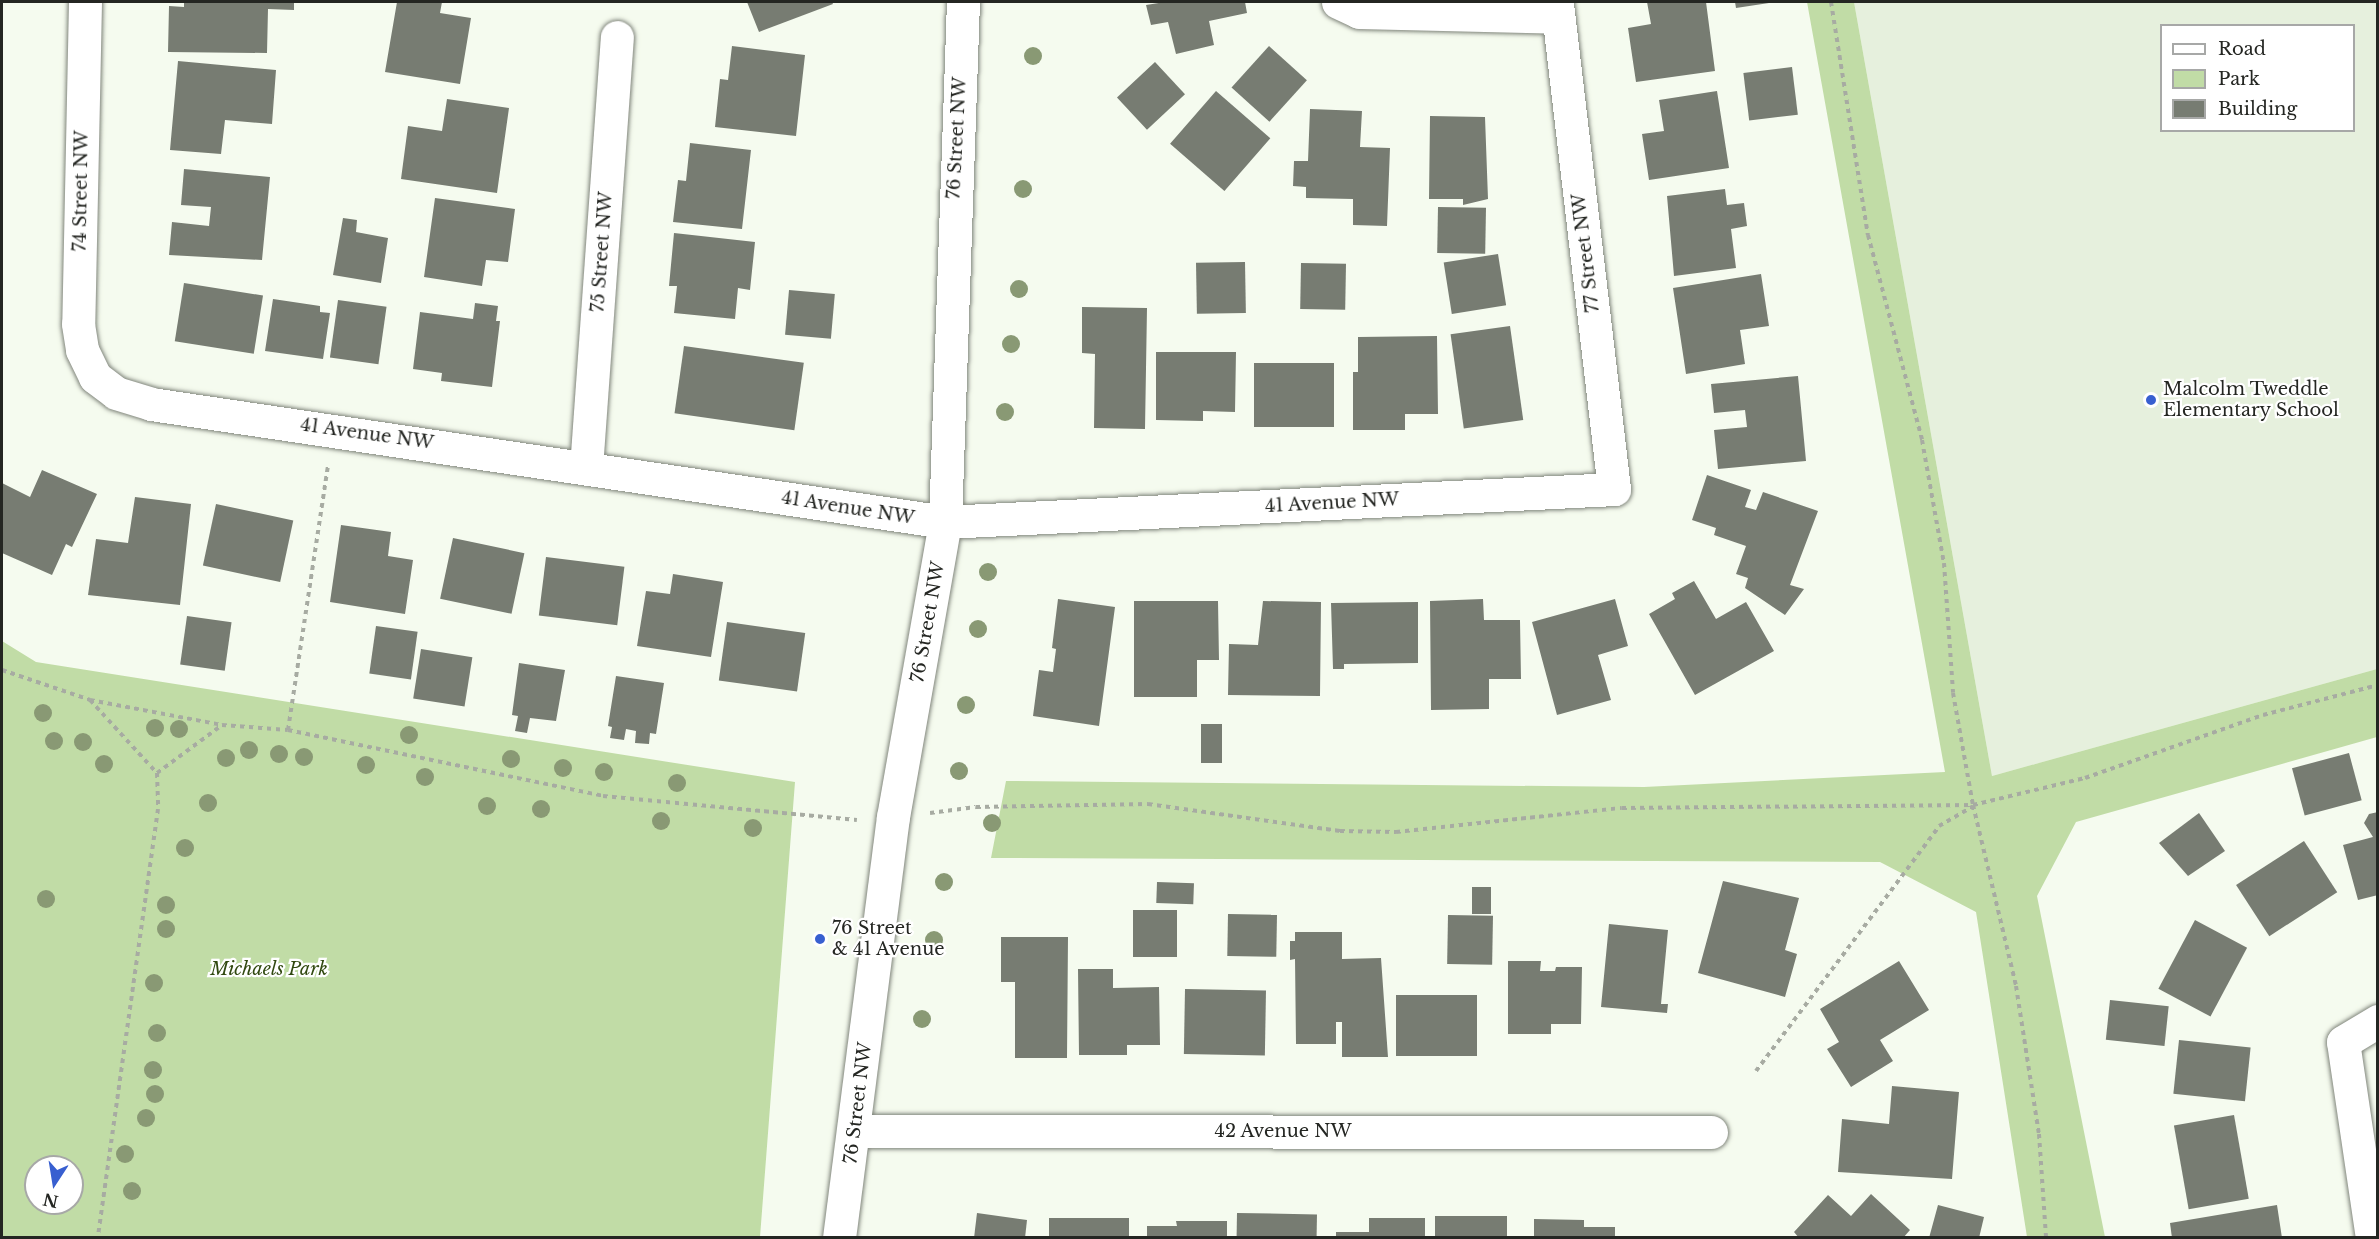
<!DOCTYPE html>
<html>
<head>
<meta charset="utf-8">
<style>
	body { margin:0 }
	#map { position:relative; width:2379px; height:1239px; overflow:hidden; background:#f5fbef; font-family:"Libre Baskerville",serif }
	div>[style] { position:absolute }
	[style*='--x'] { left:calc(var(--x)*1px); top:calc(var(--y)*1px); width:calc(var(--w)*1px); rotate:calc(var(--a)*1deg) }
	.built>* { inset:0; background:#e6f0dd }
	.green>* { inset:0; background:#c1dca6 }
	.building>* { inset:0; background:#777c72; transform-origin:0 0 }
	.path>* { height:4px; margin-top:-2px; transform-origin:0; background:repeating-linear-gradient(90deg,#a7aba2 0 4.5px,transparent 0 9px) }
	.roads { filter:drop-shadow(0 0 2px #81867c) drop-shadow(0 0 2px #81867c) }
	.minor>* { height:33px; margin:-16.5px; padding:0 16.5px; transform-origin:16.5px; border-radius:16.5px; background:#fff }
	.trees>* { width:18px; height:18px; margin:-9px; border-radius:50%; background:#899974 }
	.dots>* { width:16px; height:16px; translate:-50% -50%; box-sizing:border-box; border:3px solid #fff; border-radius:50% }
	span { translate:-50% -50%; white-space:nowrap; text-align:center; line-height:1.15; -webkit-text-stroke:4.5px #fff; paint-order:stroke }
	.street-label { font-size:18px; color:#242622 }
	.poi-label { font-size:18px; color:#242622 }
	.left { translate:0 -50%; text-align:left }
	.park-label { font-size:18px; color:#314910; font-style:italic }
	.frame { position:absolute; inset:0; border:3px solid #242622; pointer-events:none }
	.legend { position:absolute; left:2160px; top:24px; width:195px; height:108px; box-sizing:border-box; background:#fff; border:2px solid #a7a8a7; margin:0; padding:8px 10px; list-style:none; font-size:18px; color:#242622 }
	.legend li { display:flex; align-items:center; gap:12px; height:30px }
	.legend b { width:30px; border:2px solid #a7a8a7 }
	.north { position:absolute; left:24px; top:1155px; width:60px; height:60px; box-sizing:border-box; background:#fff; border:2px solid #a7a8a7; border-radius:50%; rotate:192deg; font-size:16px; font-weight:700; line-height:24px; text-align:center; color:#242622 }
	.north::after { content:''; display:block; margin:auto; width:21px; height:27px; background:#385fd0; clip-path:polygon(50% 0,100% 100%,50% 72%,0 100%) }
</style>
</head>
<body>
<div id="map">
	<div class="built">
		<i style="clip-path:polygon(evenodd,1854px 2px,2377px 2px,2377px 669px,1992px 776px,1854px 2px,2162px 26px,2354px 26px,2354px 130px,2162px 130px,2162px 26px)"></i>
	</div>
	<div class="green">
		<i style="clip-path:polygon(1807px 2px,1854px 2px,1992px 776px,2377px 669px,2377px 737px,2076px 822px,2037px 896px,2105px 1237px,2027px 1237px,1976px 912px,1880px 862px,991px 858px,1006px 781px,1644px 787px,1945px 772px)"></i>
		<i style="clip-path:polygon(evenodd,2px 641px,36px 662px,795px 782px,760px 1237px,2px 1237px,2px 641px,36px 1167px,72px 1167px,72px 1203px,36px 1203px,36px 1167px)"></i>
	</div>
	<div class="building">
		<i style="clip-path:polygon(184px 2px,294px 2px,294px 10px,268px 9px,267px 53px,168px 52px,169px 6px,184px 7px)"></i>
		<i style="clip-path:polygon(397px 2px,442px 2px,440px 13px,471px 18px,460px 84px,385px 72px)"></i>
		<i style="clip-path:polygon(747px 2px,832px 2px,833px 4px,759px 32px)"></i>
		<i style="clip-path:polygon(1165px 2px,1245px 2px,1247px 13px,1209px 21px,1214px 45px,1176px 54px,1168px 22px,1151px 25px,1146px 5px)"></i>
		<i style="clip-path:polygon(1647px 2px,1706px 2px,1715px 71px,1636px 82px,1628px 28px,1651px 24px)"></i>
		<i style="clip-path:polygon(1735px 2px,1769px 2px,1769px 3px,1736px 8px)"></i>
		<i style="clip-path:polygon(732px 46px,805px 55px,796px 136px,715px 127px,720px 79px,728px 80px)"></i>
		<i style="left:1269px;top:46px;width:51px;height:56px;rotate:42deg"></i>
		<i style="clip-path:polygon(178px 61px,276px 70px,272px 124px,225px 120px,221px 154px,170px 150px)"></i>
		<i style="left:1155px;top:62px;width:44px;height:52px;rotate:47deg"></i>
		<i style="left:1792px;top:67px;width:48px;height:49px;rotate:83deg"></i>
		<i style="left:1216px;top:91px;width:72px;height:70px;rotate:41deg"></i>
		<i style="clip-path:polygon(1717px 91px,1729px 168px,1649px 180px,1642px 134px,1664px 131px,1659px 100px)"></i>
		<i style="clip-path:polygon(447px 99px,509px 108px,497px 193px,401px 179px,408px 126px,442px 131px)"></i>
		<i style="clip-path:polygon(1310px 109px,1362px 111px,1360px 147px,1390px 148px,1387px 226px,1353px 225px,1353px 199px,1306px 198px,1306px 187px,1293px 186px,1294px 161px,1308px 161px)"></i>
		<i style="clip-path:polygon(1430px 116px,1485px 117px,1488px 199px,1463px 205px,1463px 199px,1429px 199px)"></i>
		<i style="clip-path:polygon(690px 143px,751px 150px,742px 229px,673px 222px,678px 180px,686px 181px)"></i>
		<i style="clip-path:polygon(184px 169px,270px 177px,262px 260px,169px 255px,172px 222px,209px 226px,211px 207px,181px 205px)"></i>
		<i style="clip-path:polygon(1725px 189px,1727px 205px,1744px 203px,1747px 226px,1731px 229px,1736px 268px,1674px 276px,1667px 196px)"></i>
		<i style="clip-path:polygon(435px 198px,515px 209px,508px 262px,486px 260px,482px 286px,424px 277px)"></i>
		<i style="left:1438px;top:207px;width:48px;height:46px;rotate:1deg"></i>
		<i style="clip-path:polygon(343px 218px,357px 220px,356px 232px,388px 238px,381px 283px,333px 275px)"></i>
		<i style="clip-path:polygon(674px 233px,755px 242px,750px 290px,738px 288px,735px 319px,674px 313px,677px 286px,669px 286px)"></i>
		<i style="left:1498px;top:254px;width:52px;height:55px;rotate:81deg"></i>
		<i style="left:1245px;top:262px;width:51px;height:49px;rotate:89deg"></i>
		<i style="left:1301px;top:263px;width:45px;height:46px;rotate:1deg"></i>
		<i style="clip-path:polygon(1761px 274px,1769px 326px,1740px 330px,1745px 364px,1686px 374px,1673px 288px)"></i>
		<i style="left:184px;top:283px;width:80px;height:59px;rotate:9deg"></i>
		<i style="left:789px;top:290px;width:46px;height:45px;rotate:5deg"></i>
		<i style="clip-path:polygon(273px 299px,320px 306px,320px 312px,330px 313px,323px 359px,265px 351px)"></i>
		<i style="left:338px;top:300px;width:49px;height:58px;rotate:8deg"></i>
		<i style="clip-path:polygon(475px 303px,498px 306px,496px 321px,500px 321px,492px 387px,441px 381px,442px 373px,413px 369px,420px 312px,473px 319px)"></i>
		<i style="clip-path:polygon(1082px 307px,1147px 308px,1145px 429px,1094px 428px,1095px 354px,1082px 353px)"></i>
		<i style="left:1510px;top:326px;width:95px;height:60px;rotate:82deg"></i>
		<i style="clip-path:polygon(1437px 336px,1438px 414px,1405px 414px,1405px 430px,1353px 430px,1353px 372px,1358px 372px,1358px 337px)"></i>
		<i style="left:684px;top:346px;width:121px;height:68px;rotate:8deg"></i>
		<i style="clip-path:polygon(1156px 352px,1236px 352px,1235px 412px,1203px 411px,1203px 421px,1156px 420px)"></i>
		<i style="left:1254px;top:363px;width:80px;height:64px"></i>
		<i style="clip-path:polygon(1798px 376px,1806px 461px,1718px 469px,1714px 430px,1747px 427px,1745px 410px,1714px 413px,1711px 384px)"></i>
		<i style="clip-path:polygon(42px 470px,97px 494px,72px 547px,66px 544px,52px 575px,2px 553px,2px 483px,30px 497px)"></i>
		<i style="clip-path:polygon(1707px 475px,1751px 490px,1745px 507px,1756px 510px,1763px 492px,1818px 511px,1790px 585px,1804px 589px,1785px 615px,1745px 588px,1748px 578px,1736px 574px,1746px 546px,1714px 535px,1716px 528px,1692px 520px)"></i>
		<i style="clip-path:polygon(135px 497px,191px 504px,180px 605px,88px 595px,96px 539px,128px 543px)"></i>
		<i style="left:216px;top:504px;width:79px;height:63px;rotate:12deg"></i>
		<i style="clip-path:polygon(341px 525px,391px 532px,388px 556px,413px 560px,405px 614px,330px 602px)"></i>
		<i style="left:453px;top:538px;width:73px;height:62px;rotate:12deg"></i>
		<i style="left:546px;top:557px;width:79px;height:59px;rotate:7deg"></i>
		<i style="clip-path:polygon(673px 574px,723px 582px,711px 657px,637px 646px,646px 591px,670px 594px)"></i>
		<i style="clip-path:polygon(1694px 581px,1716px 619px,1746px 602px,1774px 651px,1695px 695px,1649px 614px,1675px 599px,1672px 593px)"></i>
		<i style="clip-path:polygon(1058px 599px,1115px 607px,1099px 726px,1033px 716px,1039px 670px,1053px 672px,1056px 649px,1052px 648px)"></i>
		<i style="clip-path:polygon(1483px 599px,1484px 620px,1520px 620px,1521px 679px,1489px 679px,1489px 709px,1431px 710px,1430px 601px)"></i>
		<i style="clip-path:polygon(1615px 599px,1628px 646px,1598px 655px,1611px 700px,1557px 715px,1532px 622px)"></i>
		<i style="clip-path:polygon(1134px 601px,1218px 601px,1219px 660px,1197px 660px,1197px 697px,1134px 697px)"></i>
		<i style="clip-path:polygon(1263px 601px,1321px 602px,1320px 696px,1228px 695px,1229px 644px,1258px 645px)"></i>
		<i style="clip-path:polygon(1418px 602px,1418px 663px,1344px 664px,1344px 669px,1333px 669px,1331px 603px)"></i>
		<i style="left:187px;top:616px;width:45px;height:49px;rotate:8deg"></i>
		<i style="left:727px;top:622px;width:79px;height:59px;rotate:8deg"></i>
		<i style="left:376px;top:626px;width:42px;height:48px;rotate:8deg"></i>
		<i style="left:421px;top:649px;width:52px;height:50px;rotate:9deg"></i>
		<i style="clip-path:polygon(519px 663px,565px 670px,556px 721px,530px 718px,527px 733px,515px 731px,518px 716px,512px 715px)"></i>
		<i style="clip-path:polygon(616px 676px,664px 683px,656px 734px,650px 733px,649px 744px,635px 743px,636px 731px,626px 729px,624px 740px,610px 738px,612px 727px,608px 726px)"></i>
		<i style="left:1222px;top:724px;width:39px;height:21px;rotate:90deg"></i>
		<i style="left:2349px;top:753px;width:49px;height:59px;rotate:75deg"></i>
		<i style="clip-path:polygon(2378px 812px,2378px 895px,2358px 900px,2343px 845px,2373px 837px,2364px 823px,2369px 814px)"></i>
		<i style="clip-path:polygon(2199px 813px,2225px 851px,2188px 876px,2159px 843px)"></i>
		<i style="left:2304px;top:841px;width:61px;height:81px;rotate:57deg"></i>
		<i style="clip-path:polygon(1723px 881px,1799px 898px,1785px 950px,1797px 954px,1785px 997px,1698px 973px)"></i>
		<i style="left:1157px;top:882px;width:37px;height:21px;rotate:2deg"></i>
		<i style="left:1472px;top:887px;width:19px;height:27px"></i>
		<i style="left:1133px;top:910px;width:44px;height:47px"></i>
		<i style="left:1228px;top:914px;width:49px;height:42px;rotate:1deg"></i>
		<i style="left:1448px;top:915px;width:45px;height:49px;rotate:1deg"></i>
		<i style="left:2195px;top:920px;width:59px;height:78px;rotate:28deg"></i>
		<i style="clip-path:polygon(1609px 924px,1668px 930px,1661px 1004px,1668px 1004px,1667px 1013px,1601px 1007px)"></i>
		<i style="clip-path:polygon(1295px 932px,1342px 932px,1342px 959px,1381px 958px,1388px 1057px,1342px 1057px,1342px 1022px,1336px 1022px,1336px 1044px,1296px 1044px,1295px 959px,1290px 960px,1290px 941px,1295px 941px)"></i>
		<i style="clip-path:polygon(1001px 937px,1068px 937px,1067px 1058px,1015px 1058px,1015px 982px,1001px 982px)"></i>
		<i style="clip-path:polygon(1508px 961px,1541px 961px,1540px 971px,1555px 971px,1556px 967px,1582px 967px,1581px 1024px,1551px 1024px,1551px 1034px,1508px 1034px)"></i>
		<i style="clip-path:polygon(1899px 961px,1929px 1010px,1880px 1040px,1893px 1061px,1851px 1087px,1827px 1049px,1839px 1042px,1820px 1009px)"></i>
		<i style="clip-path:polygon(1078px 969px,1113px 969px,1113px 988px,1159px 987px,1160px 1045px,1127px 1045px,1127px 1055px,1079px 1055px)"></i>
		<i style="left:1185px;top:989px;width:81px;height:65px;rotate:1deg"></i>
		<i style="left:1396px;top:995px;width:81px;height:61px"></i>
		<i style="left:2110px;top:1000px;width:59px;height:40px;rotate:6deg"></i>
		<i style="left:2179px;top:1040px;width:72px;height:54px;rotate:6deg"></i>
		<i style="clip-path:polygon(1892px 1086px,1959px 1092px,1952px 1179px,1838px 1172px,1842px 1119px,1889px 1124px)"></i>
		<i style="left:2234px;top:1115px;width:85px;height:61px;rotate:80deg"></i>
		<i style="clip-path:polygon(1871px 1194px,1910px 1230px,1903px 1238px,1799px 1238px,1794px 1232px,1828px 1195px,1851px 1216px)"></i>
		<i style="clip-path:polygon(1938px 1205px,1984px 1217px,1979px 1238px,1929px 1238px)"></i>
		<i style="clip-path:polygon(2277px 1205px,2282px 1238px,2172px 1238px,2170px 1223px)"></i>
		<i style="clip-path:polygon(977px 1213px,1027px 1220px,1025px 1238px,974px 1238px)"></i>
		<i style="left:1237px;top:1213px;width:80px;height:25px;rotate:1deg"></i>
		<i style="left:1507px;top:1216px;width:22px;height:72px;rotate:90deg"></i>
		<i style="left:1049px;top:1218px;width:80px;height:20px"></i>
		<i style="clip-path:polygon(1369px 1218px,1425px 1218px,1425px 1238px,1336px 1238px,1336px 1232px,1369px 1232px)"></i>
		<i style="clip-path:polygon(1534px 1219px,1584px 1220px,1584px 1227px,1615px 1227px,1615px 1238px,1534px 1238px)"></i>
		<i style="clip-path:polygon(1176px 1221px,1227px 1221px,1227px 1238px,1147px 1238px,1147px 1226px,1177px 1226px)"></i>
	</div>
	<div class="path">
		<i style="--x:1831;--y:2;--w:236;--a:81"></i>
		<i style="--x:1868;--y:235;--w:212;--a:75.2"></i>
		<i style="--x:1922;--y:440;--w:125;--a:79.9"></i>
		<i style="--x:1944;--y:563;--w:130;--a:86"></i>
		<i style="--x:1953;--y:693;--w:114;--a:79.9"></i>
		<i style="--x:1973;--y:805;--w:186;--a:76.6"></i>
		<i style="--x:2016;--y:986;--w:150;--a:81.2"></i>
		<i style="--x:2039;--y:1134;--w:104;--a:86.1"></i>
		<i style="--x:2;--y:670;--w:93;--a:18.8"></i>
		<i style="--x:90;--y:700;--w:134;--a:10.7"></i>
		<i style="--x:222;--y:725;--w:66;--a:4.3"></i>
		<i style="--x:288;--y:730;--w:322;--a:11.8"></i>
		<i style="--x:603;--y:796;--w:255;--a:5.4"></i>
		<i style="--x:90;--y:700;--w:99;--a:47.5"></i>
		<i style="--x:157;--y:773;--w:36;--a:88"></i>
		<i style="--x:158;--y:809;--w:433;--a:98"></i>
		<i style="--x:288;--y:730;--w:266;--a:-81.4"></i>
		<i style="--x:157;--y:773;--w:81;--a:-36.4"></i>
		<i style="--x:930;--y:813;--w:46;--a:-7.4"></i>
		<i style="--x:976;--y:807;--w:172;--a:-1"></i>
		<i style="--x:1148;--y:804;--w:194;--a:8"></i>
		<i style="--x:1340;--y:831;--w:56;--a:1"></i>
		<i style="--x:1396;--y:832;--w:227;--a:-6.1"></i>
		<i style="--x:1622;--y:808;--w:351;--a:-0.5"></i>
		<i style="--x:1973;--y:805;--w:115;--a:-13.6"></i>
		<i style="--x:2085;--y:778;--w:189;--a:-19.5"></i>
		<i style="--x:2263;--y:715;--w:119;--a:-14.6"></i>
		<i style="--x:1756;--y:1071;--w:306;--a:-53.2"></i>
		<i style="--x:1939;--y:826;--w:39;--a:-30"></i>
	</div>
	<div class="roads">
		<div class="minor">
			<i style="--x:85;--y:2;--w:322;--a:91.2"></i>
			<i style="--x:78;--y:324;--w:26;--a:81"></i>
			<i style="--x:82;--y:350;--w:30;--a:64"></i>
			<i style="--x:95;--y:377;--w:26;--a:37"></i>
			<i style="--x:116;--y:393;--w:37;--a:17"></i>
			<i style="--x:151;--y:404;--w:803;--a:8.45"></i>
			<i style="--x:945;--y:522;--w:670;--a:-2.82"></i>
			<i style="--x:1614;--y:489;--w:490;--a:-96.7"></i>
			<i style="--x:1338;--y:2;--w:23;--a:25"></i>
			<i style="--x:1359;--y:12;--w:199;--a:1.4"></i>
			<i style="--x:586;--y:468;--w:432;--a:-85.9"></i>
			<i style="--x:855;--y:1131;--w:856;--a:0.07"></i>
			<i style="--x:839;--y:1238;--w:424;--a:-82.7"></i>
			<i style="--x:893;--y:817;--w:300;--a:-80"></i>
			<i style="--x:945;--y:522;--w:520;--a:-88.02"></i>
			<i style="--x:2372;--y:1238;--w:198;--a:-98.4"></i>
			<i style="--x:2343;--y:1042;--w:41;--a:-31"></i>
		</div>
	</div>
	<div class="trees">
		<i style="left:1033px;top:56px"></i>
		<i style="left:1023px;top:189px"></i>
		<i style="left:1019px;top:289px"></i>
		<i style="left:1011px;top:344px"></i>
		<i style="left:1005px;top:412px"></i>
		<i style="left:988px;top:572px"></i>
		<i style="left:978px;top:629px"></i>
		<i style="left:966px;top:705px"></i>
		<i style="left:43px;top:713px"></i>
		<i style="left:155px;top:728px"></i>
		<i style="left:179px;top:729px"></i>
		<i style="left:409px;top:735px"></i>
		<i style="left:54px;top:741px"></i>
		<i style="left:83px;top:742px"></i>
		<i style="left:249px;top:750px"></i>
		<i style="left:279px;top:754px"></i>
		<i style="left:304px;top:757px"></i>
		<i style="left:226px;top:758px"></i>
		<i style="left:511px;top:759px"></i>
		<i style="left:104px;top:764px"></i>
		<i style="left:366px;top:765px"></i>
		<i style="left:563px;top:768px"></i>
		<i style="left:959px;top:771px"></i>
		<i style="left:604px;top:772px"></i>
		<i style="left:425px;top:777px"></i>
		<i style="left:677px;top:783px"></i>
		<i style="left:208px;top:803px"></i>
		<i style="left:487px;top:806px"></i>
		<i style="left:541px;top:809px"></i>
		<i style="left:661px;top:821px"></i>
		<i style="left:992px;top:823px"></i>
		<i style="left:753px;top:828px"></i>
		<i style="left:185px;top:848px"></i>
		<i style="left:944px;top:882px"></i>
		<i style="left:46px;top:899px"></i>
		<i style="left:166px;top:905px"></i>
		<i style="left:166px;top:929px"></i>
		<i style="left:934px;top:940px"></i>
		<i style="left:154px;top:983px"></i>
		<i style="left:922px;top:1019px"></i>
		<i style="left:157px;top:1033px"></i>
		<i style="left:153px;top:1070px"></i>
		<i style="left:155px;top:1094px"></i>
		<i style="left:146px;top:1118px"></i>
		<i style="left:125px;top:1154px"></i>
		<i style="left:132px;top:1191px"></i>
	</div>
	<div class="dots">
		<i style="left:2151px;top:400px;background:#385fd0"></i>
		<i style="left:820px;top:939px;background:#385fd0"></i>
	</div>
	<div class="street-label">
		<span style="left:957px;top:138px;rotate:-87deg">76 Street NW</span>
		<span style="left:81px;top:191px;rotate:-89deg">74 Street NW</span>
		<span style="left:602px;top:252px;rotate:-86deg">75 Street NW</span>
		<span style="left:1586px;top:253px;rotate:-97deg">77 Street NW</span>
		<span style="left:367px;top:434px;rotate:8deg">41 Avenue NW</span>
		<span style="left:1332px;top:503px;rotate:-3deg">41 Avenue NW</span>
		<span style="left:848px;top:508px;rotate:9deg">41 Avenue NW</span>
		<span style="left:928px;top:622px;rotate:-80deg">76 Street NW</span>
		<span style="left:858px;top:1103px;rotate:-83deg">76 Street NW</span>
		<span style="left:1283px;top:1131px">42 Avenue NW</span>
	</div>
	<div class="poi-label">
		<span class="left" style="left:2163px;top:400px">Malcolm Tweddle<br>Elementary School</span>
		<span class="left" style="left:832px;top:939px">76 Street<br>&amp; 41 Avenue</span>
	</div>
	<div class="park-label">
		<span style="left:269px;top:969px">Michaels Park</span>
	</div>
	<div class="frame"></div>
	<ul class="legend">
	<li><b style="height:8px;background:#fff"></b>Road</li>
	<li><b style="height:16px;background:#c1dca6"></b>Park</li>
	<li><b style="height:16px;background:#777c72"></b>Building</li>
	</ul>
	<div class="north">N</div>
</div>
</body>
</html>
